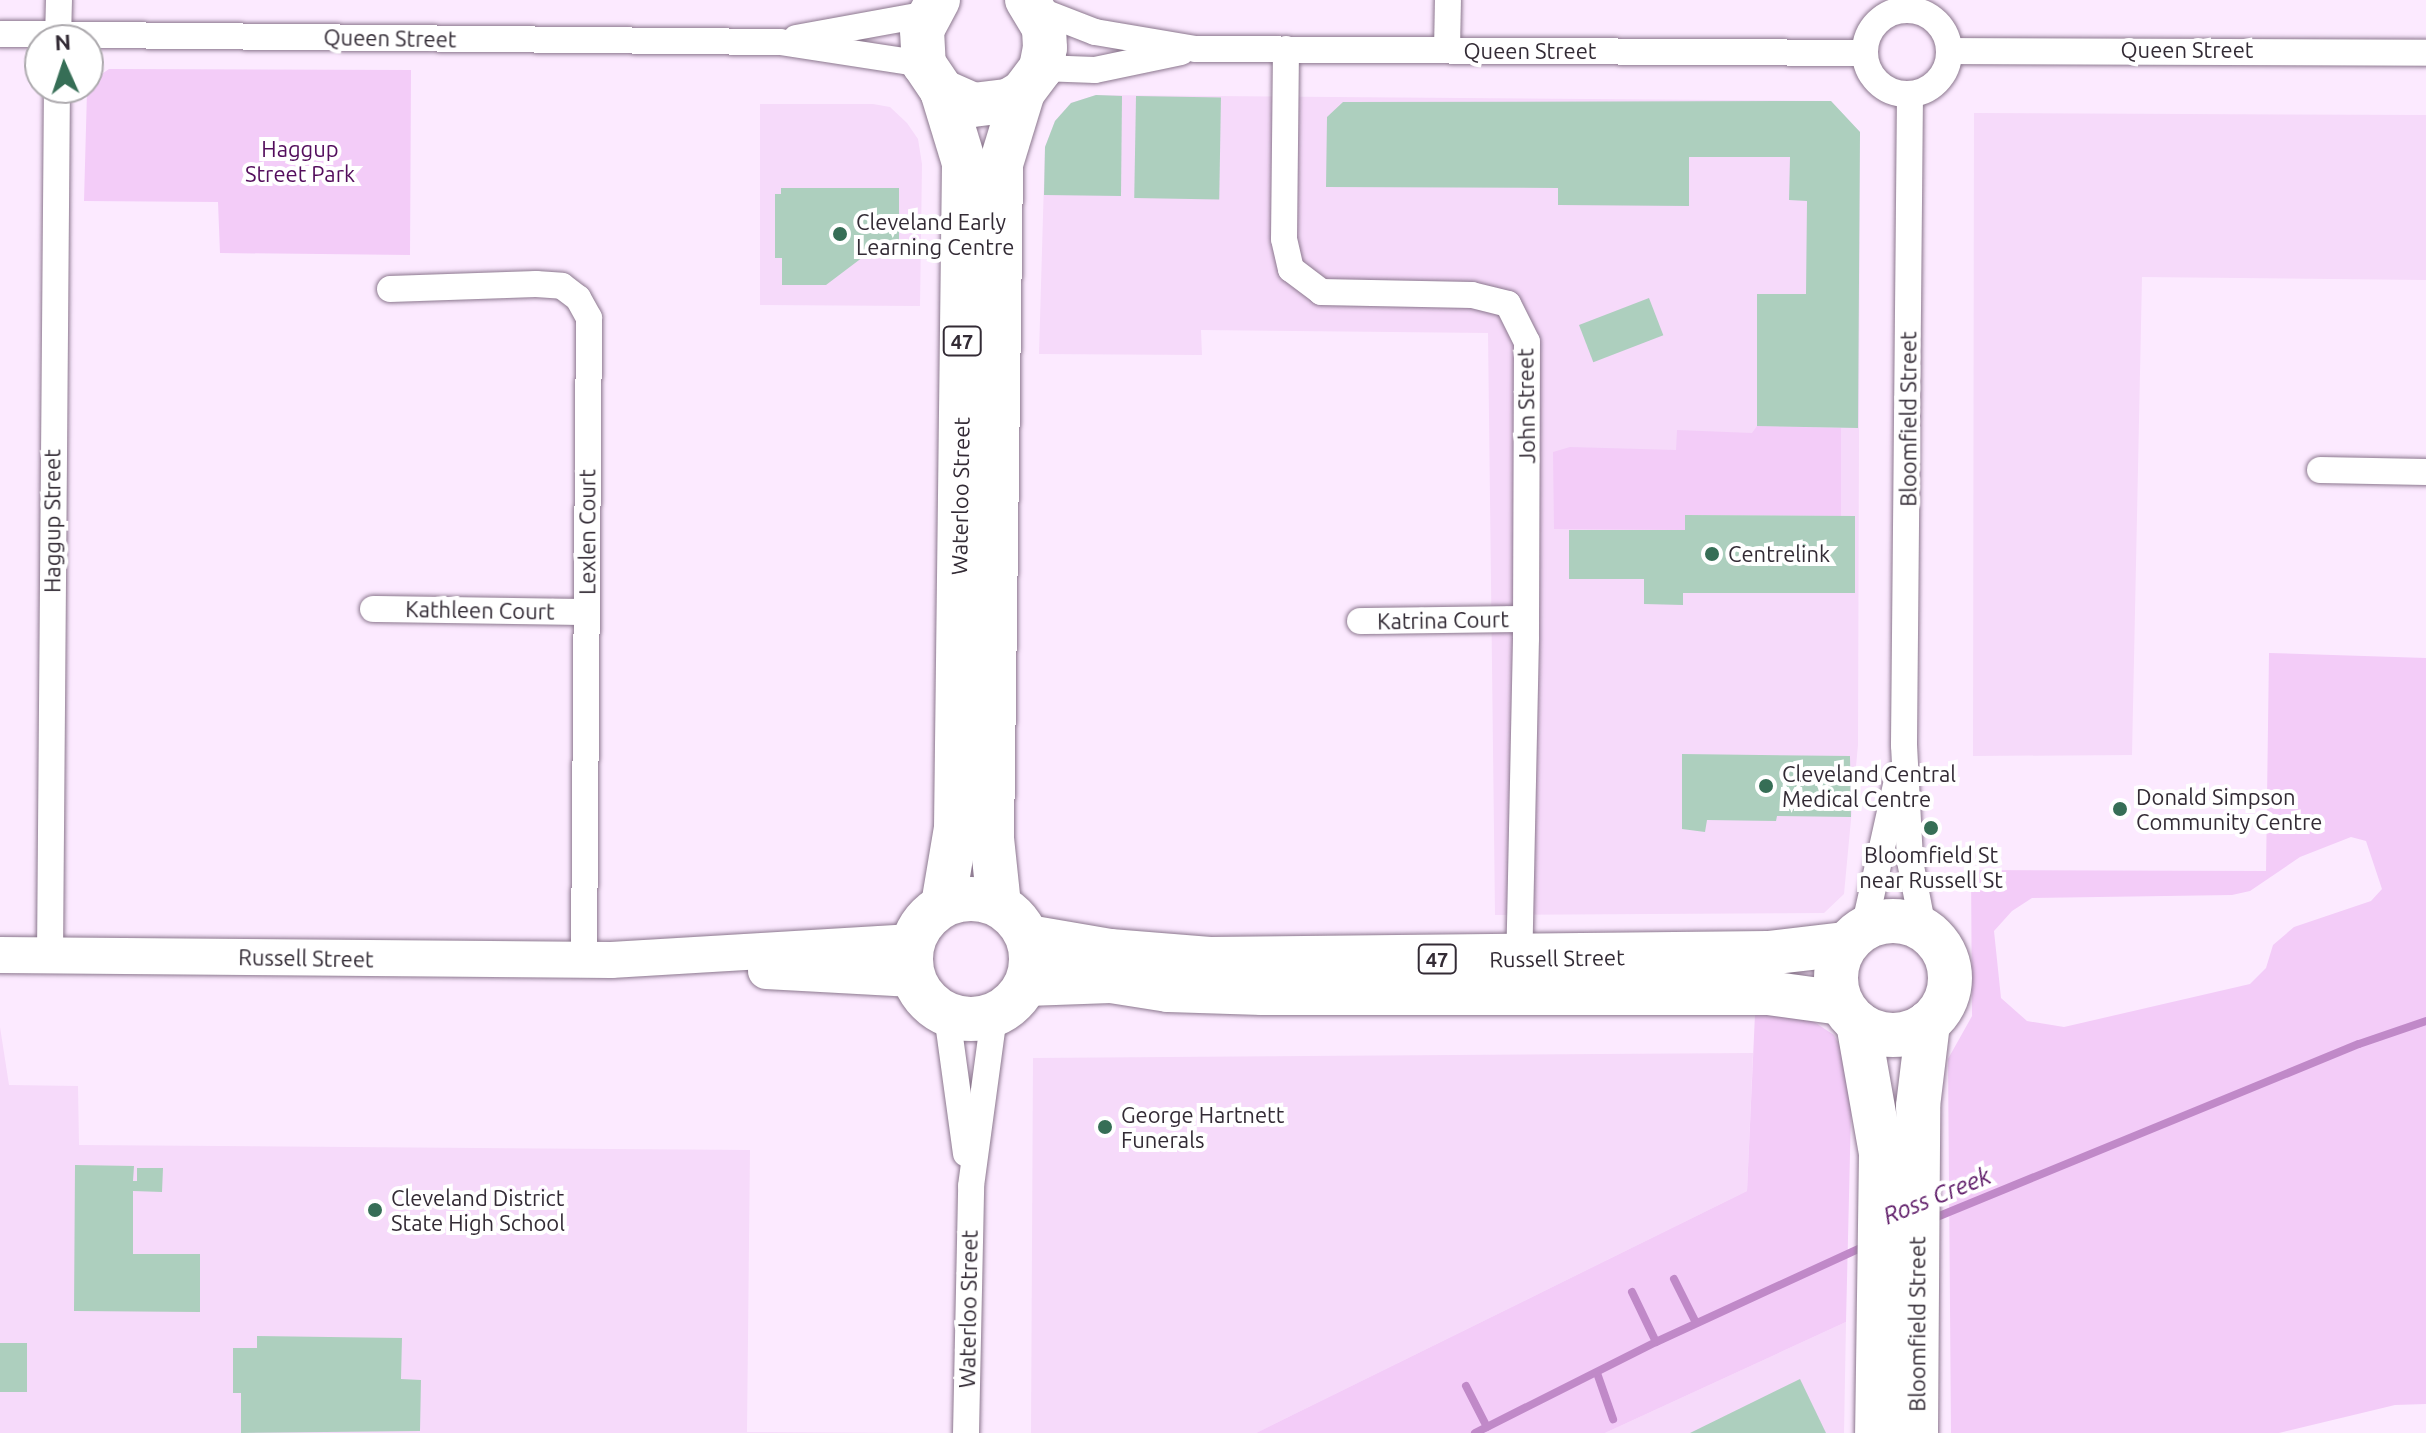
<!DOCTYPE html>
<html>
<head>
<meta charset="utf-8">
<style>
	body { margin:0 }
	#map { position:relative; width:2426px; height:1433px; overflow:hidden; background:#fceaff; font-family:Ubuntu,sans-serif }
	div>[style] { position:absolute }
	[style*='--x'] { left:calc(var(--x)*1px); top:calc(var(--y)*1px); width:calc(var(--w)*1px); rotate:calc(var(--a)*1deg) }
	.built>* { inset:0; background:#f6dafa }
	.green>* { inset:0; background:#f3ccf8 }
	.stream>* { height:8px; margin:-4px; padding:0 4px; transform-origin:4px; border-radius:4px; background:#c089c8 }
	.building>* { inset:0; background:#adcfbe; transform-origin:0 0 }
	.roads { filter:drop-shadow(0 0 2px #8b778e) drop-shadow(0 0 2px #8b778e) }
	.street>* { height:26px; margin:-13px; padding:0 13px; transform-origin:13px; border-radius:13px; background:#fff }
	.street>.ring { margin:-13px; padding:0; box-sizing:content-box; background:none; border:26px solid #fff; border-radius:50% }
	.secondary>* { height:36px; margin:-18px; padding:0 18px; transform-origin:18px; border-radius:18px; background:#fff }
	.highway>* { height:44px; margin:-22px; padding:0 22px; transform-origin:22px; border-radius:22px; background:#fff }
	.highway>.ring { margin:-22px; padding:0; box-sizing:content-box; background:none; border:44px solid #fff; border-radius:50% }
	.dots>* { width:22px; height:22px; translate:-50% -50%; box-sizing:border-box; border:4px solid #fff; border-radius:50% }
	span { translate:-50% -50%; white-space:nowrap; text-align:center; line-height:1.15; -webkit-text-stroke:8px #fff; paint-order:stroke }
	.shield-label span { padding:2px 6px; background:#fff; border:2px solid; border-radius:6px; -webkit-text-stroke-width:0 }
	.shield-label { font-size:20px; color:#332b35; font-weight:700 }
	.street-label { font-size:22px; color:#332b35 }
	.park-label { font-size:22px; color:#530d5c }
	.poi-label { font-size:22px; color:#332b35 }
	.left { translate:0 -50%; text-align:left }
	.water-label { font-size:24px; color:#5c1866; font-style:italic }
	.north { position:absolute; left:24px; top:24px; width:80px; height:80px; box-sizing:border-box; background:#fff; border:2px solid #adaaae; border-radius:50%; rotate:357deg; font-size:22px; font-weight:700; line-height:32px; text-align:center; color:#332b35 }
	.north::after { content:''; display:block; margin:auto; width:28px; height:36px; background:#366e56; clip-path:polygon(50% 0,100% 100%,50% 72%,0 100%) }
</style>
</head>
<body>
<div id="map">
	<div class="built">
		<i style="clip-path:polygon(1096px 95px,1831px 101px,1860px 132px,1858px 745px,1844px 894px,1824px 913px,1495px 915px,1488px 333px,1201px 330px,1202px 355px,1039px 354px,1045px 147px,1055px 121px,1071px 103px)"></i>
		<i style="clip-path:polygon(760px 104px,873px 104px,890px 107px,907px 123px,918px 139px,922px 164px,920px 306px,760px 305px)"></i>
		<i style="clip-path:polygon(1974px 113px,2426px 115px,2426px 280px,2142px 277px,2132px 755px,1973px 756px)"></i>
		<i style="clip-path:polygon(0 1027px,9px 1085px,78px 1086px,79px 1145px,750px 1150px,747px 1432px,911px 1433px,0 1433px)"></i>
		<i style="clip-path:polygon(1753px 1053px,1747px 1191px,1256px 1433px,1031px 1433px,1033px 1058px)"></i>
		<i style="clip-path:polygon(1846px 1322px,1844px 1433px,1605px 1433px)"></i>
	</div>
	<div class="green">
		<i style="clip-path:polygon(109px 69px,411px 70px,410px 255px,220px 253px,218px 202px,84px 201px,87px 91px,96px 78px)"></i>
		<i style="clip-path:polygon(1757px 426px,1841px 428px,1841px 516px,1686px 515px,1685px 530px,1554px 529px,1553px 452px,1570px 447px,1676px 450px,1677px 430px,1752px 433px)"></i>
		<i style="clip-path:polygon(evenodd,2269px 653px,2426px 658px,2426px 1404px,2395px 1405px,2279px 1433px,1951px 1433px,1948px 1059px,1972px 1016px,1971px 870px,2266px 871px,2269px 653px,2351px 837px,2366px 841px,2382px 889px,2371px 901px,2294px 927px,2273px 945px,2266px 968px,2250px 984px,2064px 1027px,2027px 1021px,2001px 998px,1994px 931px,2012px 911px,2032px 898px,2232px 895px,2250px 891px,2300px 857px,2351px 837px)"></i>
		<i style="clip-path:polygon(1755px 1014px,1802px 1014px,1834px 1035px,1852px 1070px,1846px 1322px,1605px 1433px,1256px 1433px,1747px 1191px)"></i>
	</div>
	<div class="stream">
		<i style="--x:1932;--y:1219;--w:461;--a:-22.3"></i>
		<i style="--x:2359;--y:1044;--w:71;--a:-18.9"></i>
		<i style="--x:1674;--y:1279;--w:49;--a:63.4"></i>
		<i style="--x:1632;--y:1292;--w:55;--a:64.4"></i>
		<i style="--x:1597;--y:1373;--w:49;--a:70.8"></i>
		<i style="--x:1466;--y:1386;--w:46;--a:62.9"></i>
		<i style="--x:1475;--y:1433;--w:203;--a:-26.7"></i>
		<i style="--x:1656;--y:1342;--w:232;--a:-24.7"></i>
	</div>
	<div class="building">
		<i style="clip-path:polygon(1096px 95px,1122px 96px,1121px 196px,1044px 195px,1045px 147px,1055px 121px,1071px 103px)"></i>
		<i style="left:1136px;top:96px;width:85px;height:102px;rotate:1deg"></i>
		<i style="clip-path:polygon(1831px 101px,1860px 132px,1858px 428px,1757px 426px,1757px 294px,1806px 294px,1807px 201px,1789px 200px,1790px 157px,1689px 157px,1689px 206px,1558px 205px,1558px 188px,1326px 187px,1327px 117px,1343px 102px)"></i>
		<i style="clip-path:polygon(781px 188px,899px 188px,899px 254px,867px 254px,826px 285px,782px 285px,782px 258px,775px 258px,775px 194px,781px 194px)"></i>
		<i style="left:1649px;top:298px;width:40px;height:75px;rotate:69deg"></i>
		<i style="clip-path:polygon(1685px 515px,1855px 516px,1855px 593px,1683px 593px,1683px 605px,1644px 604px,1644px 579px,1569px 579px,1569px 530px,1685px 530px)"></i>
		<i style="clip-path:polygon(1682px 754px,1850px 756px,1851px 817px,1777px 816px,1776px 821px,1707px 820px,1705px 832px,1682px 829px)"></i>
		<i style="clip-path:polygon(75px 1165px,134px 1166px,133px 1181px,137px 1181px,137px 1168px,163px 1168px,162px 1192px,133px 1191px,133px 1254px,200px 1254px,200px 1312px,74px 1311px)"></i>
		<i style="clip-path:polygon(257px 1336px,402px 1338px,401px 1379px,421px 1380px,420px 1431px,241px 1433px,241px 1393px,233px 1393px,233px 1348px,257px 1348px)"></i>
		<i style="left:0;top:1343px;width:27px;height:49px"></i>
		<i style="clip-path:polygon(1800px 1379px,1826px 1433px,1690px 1433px)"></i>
	</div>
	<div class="roads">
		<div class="street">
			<i style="--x:1036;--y:9;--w:63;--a:21.3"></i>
			<i style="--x:1095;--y:32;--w:102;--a:9.6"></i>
			<i style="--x:1196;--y:49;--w:668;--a:0.34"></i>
			<i class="ring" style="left:1865px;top:10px;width:58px;height:58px"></i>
			<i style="--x:0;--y:34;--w:780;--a:0.59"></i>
			<i style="--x:780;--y:42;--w:146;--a:8.7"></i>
			<i style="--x:796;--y:38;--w:134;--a:-10.3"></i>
			<i style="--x:58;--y:40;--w:40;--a:-88.6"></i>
			<i style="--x:1286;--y:49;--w:190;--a:90.6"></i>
			<i style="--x:1284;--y:239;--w:31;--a:77"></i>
			<i style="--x:1291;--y:269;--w:38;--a:37"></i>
			<i style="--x:1321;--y:292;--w:151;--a:1.1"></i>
			<i style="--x:1472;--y:295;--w:37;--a:14"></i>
			<i style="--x:1508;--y:304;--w:42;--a:63.4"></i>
			<i style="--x:1527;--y:342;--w:296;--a:90.2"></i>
			<i style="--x:1526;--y:638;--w:321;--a:91.2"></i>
			<i style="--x:1447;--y:50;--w:50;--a:-88.9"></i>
			<i style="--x:1949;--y:51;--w:477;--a:0.2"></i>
			<i style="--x:1041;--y:68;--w:54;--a:2.1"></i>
			<i style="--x:1095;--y:70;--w:88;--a:-11.8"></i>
			<i style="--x:1910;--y:94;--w:651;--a:90.53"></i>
			<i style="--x:1904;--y:745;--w:116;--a:87"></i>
			<i style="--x:1910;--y:861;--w:68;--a:79"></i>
			<i style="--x:390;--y:289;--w:146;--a:-2"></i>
			<i style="--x:536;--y:284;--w:26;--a:4"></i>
			<i style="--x:562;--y:286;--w:20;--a:37"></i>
			<i style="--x:578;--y:298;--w:23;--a:61"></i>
			<i style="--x:589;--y:318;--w:642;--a:90.45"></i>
			<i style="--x:2320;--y:470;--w:106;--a:1.1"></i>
			<i style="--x:373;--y:609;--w:213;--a:0.8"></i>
			<i style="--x:1360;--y:621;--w:166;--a:-0.7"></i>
			<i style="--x:1864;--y:928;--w:156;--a:-77.4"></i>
			<i style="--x:50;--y:955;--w:867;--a:-89.54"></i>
			<i style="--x:947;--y:1015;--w:140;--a:82.2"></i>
			<i style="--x:966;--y:1433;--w:247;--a:-88.8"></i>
			<i style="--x:971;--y:1186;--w:172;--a:-82.3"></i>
		</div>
		<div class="secondary">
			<i style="--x:0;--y:955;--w:611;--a:0.47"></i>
			<i style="--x:611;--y:960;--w:302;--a:-3.4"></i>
			<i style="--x:766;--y:971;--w:147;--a:3.1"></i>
		</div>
		<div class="highway">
			<i style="--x:938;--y:0;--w:34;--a:118"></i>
			<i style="--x:922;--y:30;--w:34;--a:87"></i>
			<i style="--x:924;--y:64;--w:32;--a:56"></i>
			<i style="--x:942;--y:91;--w:34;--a:24"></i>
			<i style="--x:973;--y:105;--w:35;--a:-7"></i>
			<i style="--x:1008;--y:101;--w:17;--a:-31"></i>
			<i style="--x:1023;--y:92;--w:30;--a:-53"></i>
			<i style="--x:1041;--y:68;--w:20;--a:-79"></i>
			<i style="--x:1045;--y:48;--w:20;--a:-93"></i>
			<i style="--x:1044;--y:28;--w:33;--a:-121"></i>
			<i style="--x:942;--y:91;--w:75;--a:73"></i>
			<i style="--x:964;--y:163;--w:665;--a:90.69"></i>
			<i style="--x:956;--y:828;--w:78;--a:99.6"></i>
			<i class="ring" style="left:911px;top:899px;width:76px;height:76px"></i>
			<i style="--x:999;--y:905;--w:67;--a:-96"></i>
			<i style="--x:992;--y:838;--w:674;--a:-89.23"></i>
			<i style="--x:1001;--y:164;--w:75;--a:-73"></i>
			<i class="ring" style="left:1836px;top:921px;width:70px;height:70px"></i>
			<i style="--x:1028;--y:937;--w:83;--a:9.7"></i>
			<i style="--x:1110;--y:951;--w:100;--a:4.6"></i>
			<i style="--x:1210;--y:959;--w:558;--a:-0.62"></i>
			<i style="--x:1768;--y:953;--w:79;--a:-6.6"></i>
			<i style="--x:1027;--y:984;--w:84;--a:-2"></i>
			<i style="--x:1111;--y:981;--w:58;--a:9"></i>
			<i style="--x:1168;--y:990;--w:94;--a:1.8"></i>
			<i style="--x:1262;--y:993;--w:506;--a:0"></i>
			<i style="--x:1768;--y:993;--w:74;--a:7.8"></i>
			<i style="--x:1858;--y:1023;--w:132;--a:80"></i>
			<i style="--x:1881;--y:1153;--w:280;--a:90.8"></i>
			<i style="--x:1916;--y:1433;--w:327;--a:-89.6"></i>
			<i style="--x:1918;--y:1106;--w:84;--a:-83.1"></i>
		</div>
	</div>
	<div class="dots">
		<i style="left:840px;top:234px;background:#366e56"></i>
		<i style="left:1712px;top:554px;background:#366e56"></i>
		<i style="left:1766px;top:786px;background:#366e56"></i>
		<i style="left:2120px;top:809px;background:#366e56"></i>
		<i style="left:1931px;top:828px;background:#366e56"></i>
		<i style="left:1105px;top:1127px;background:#366e56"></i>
		<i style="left:375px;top:1210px;background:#366e56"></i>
	</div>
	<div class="shield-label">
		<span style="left:962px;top:341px">47</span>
		<span style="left:1437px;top:959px">47</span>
	</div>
	<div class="street-label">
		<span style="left:390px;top:38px;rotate:1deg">Queen Street</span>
		<span style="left:2187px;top:50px">Queen Street</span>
		<span style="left:1530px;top:51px">Queen Street</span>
		<span style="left:1526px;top:406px;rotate:-91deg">John Street</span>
		<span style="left:1908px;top:419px;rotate:-90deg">Bloomfield Street</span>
		<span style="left:960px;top:496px;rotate:-89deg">Waterloo Street</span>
		<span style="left:52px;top:521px;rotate:-90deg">Haggup Street</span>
		<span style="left:587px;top:532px;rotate:-90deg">Lexlen Court</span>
		<span style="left:480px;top:610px;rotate:1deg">Kathleen Court</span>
		<span style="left:1443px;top:620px;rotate:-1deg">Katrina Court</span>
		<span style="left:306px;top:958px;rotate:1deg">Russell Street</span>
		<span style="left:1557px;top:958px;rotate:-1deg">Russell Street</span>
		<span style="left:968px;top:1309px;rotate:-89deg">Waterloo Street</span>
		<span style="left:1917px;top:1324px;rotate:-90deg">Bloomfield Street</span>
	</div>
	<div class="park-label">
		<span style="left:300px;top:161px">Haggup<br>Street Park</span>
	</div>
	<div class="poi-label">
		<span class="left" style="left:856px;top:234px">Cleveland Early<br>Learning Centre</span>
		<span class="left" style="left:1728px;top:554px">Centrelink</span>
		<span class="left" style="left:1782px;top:786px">Cleveland Central<br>Medical Centre</span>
		<span class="left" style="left:2136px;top:809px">Donald Simpson<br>Community Centre</span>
		<span style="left:1931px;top:867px">Bloomfield St<br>near Russell St</span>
		<span class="left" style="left:1121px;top:1127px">George Hartnett<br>Funerals</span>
		<span class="left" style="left:391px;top:1210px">Cleveland District<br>State High School</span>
	</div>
	<div class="water-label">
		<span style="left:1937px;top:1196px;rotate:-22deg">Ross Creek</span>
	</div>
	<div class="north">N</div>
</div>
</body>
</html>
